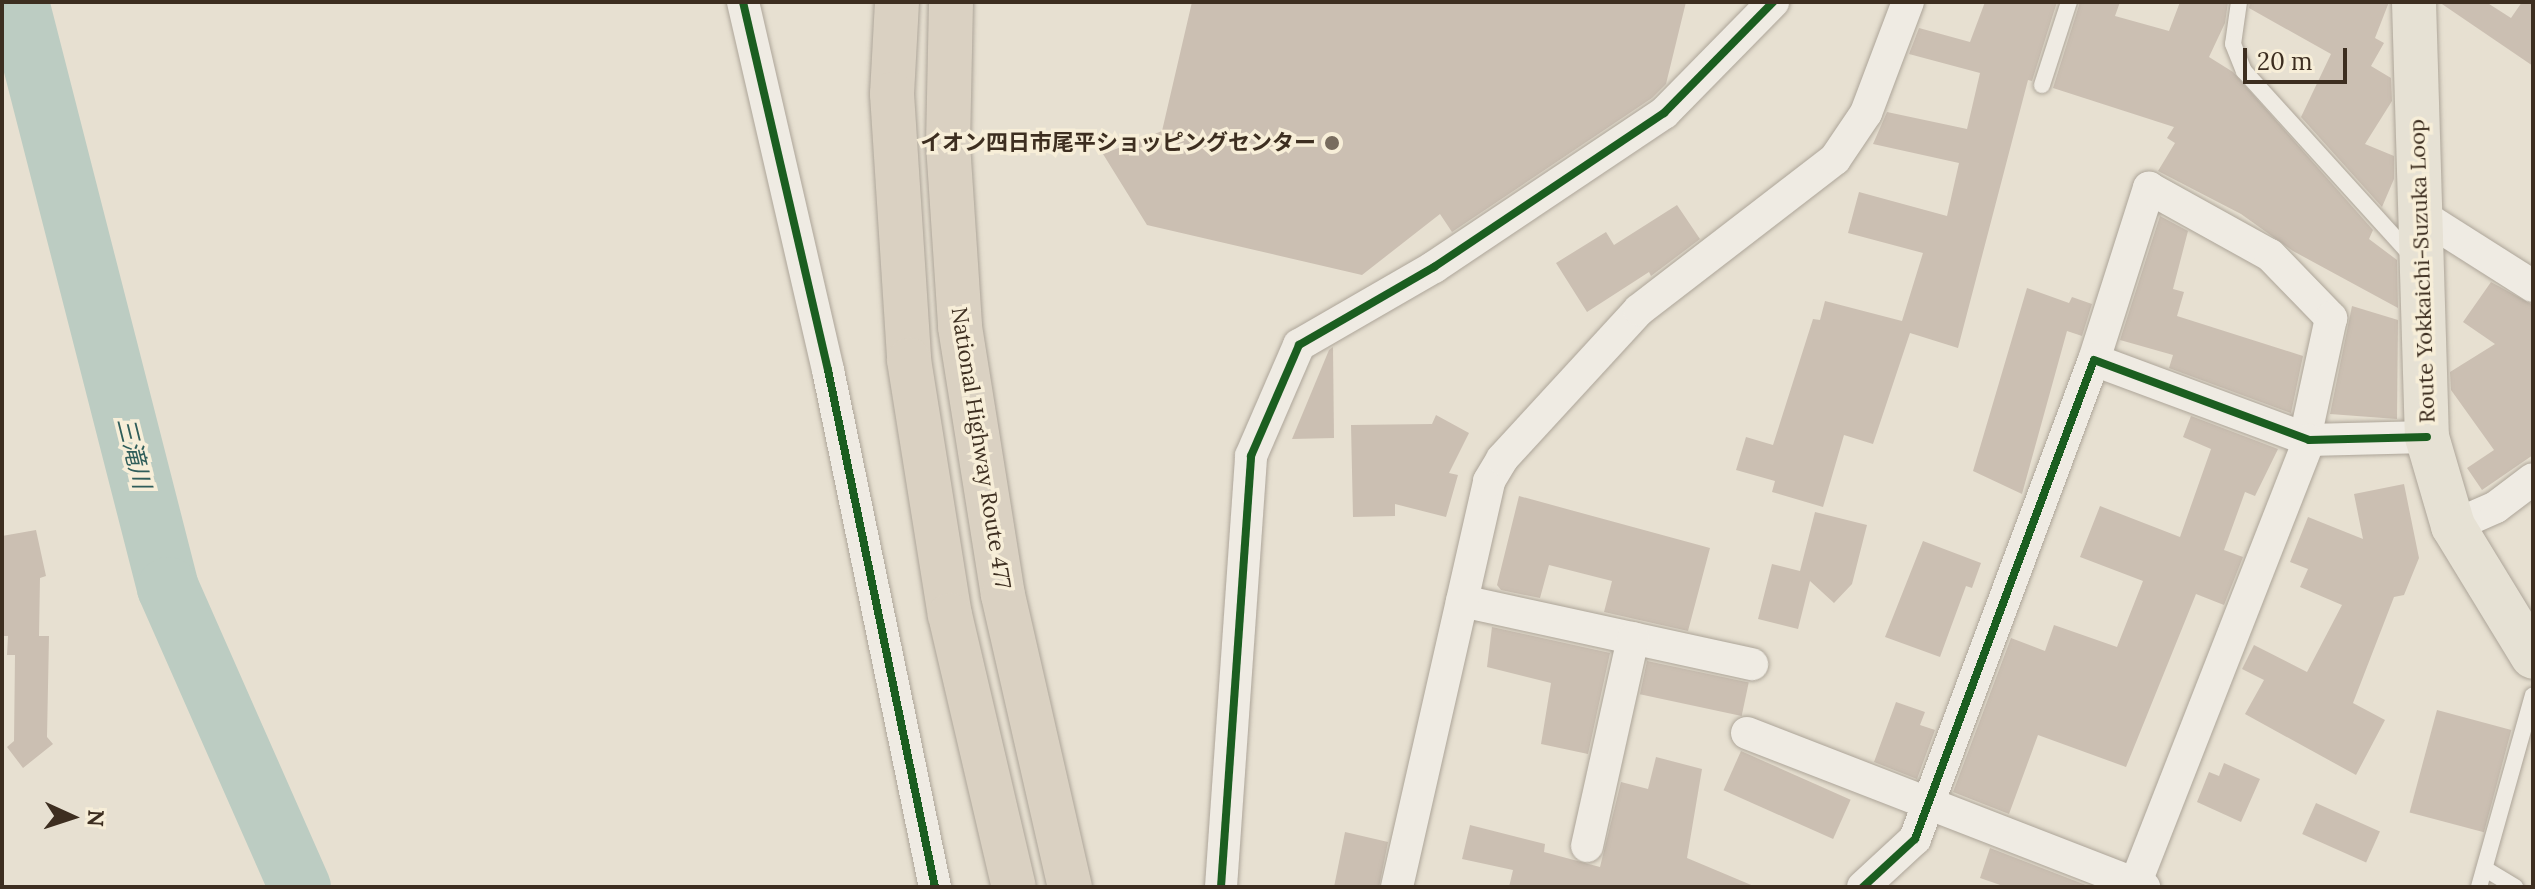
<!DOCTYPE html>
<html>
<head>
<meta charset="utf-8">
<style>
	body { margin:0 }
	#map { position:relative; width:2535px; height:889px; overflow:hidden; background:#e7e0d1; font-family:Lora,"Noto Sans JP",serif }
	div>[style] { position:absolute }
	[style*='--x'] { left:calc(var(--x)*1px); top:calc(var(--y)*1px); width:calc(var(--w)*1px); rotate:calc(var(--a)*1deg) }
	.river>* { height:62px; margin:-31px; padding:0 31px; transform-origin:31px; border-radius:31px; background:#bcccc2 }
	.building>* { inset:0; background:#cbbfb2; transform-origin:0 0 }
	.roads { filter:drop-shadow(0 0 2px #ada599) drop-shadow(0 0 2px #ada599) }
	.lane>* { height:16px; margin:-8px; padding:0 8px; transform-origin:8px; border-radius:8px; background:#efebe3 }
	.street>* { height:32px; margin:-16px; padding:0 16px; transform-origin:16px; border-radius:16px; background:#efebe3 }
	.primary>* { height:44px; margin:-22px; padding:0 22px; transform-origin:22px; border-radius:22px; background:#e6e1d4 }
	.highway>* { height:44px; margin:-22px; padding:0 22px; transform-origin:22px; border-radius:22px; background:#dad1c2 }
	.cycleway>* { height:8px; margin:-4px; padding:0 4px; transform-origin:4px; border-radius:4px; background:#1b5e20 }
	.dots>* { width:22px; height:22px; translate:-50% -50%; box-sizing:border-box; border:4px solid #f7eed8; border-radius:50% }
	span { translate:-50% -50%; white-space:nowrap; text-align:center; line-height:1.15; -webkit-text-stroke:7px #f7eed8; paint-order:stroke }
	.poi-label { font-size:22px; color:#3d2e20; font-weight:700 }
	.right { translate:-100% -50%; text-align:right }
	.street-label { font-size:22px; color:#3d2e20 }
	.water-label { font-size:24px; color:#2f5d5a; font-style:italic }
	.frame { position:absolute; inset:0; border:4px solid #3d2e20; pointer-events:none }
	.north { position:absolute; left:32px; top:777px; width:80px; height:80px; -webkit-text-stroke:6px #f7eed8; paint-order:stroke; rotate:93deg; font-size:22px; font-weight:700; line-height:32px; text-align:center; color:#3d2e20 }
	.north::after { content:''; display:block; margin:auto; width:28px; height:36px; background:#3d2e20; clip-path:polygon(50% 0,100% 100%,50% 72%,0 100%) }
	.scale { position:absolute; left:2243px; top:48px; width:104px; height:36px; box-sizing:border-box; border:4px solid #3d2e20; border-top:0; padding-left:10px; font-size:24px; line-height:28px; white-space:nowrap; color:#3d2e20; -webkit-text-stroke:6px #f7eed8; paint-order:stroke }
</style>
</head>
<body>
<div id="map">
	<div class="river">
		<i style="--x:18;--y:2;--w:605;--a:75.64"></i>
		<i style="--x:168;--y:588;--w:327;--a:66.2"></i>
	</div>
	<div class="building">
		<i style="clip-path:polygon(1192px 2px,1686px 2px,1666px 84px,1652px 98px,1452px 232px,1440px 214px,1362px 275px,1147px 225px,1103px 154px,1162px 131px)"></i>
		<i style="clip-path:polygon(1985px 2px,2057px 2px,2032px 81px,2028px 80px,1958px 348px,1910px 333px,1873px 444px,1844px 435px,1823px 507px,1772px 492px,1775px 481px,1736px 470px,1746px 437px,1773px 445px,1813px 319px,1820px 320px,1825px 301px,1902px 321px,1923px 253px,1848px 233px,1859px 192px,1947px 216px,1959px 163px,1873px 144px,1887px 112px,1967px 129px,1980px 73px,1909px 54px,1919px 28px,1970px 42px)"></i>
		<i style="clip-path:polygon(2080px 2px,2120px 2px,2115px 16px,2169px 31px,2180px 2px,2228px 2px,2225px 23px,2209px 57px,2233px 72px,2373px 230px,2369px 239px,2397px 260px,2398px 308px,2293px 251px,2241px 214px,2158px 171px,2175px 143px,2167px 138px,2174px 127px,2053px 88px)"></i>
		<i style="clip-path:polygon(2250px 2px,2389px 2px,2375px 38px,2384px 43px,2371px 66px,2391px 78px,2392px 101px,2365px 144px,2394px 156px,2394px 179px,2382px 207px,2301px 117px,2331px 54px,2249px 8px)"></i>
		<i style="clip-path:polygon(2439px 2px,2486px 2px,2511px 18px,2522px 2px,2533px 2px,2533px 66px)"></i>
		<i style="clip-path:polygon(1677px 205px,1700px 239px,1651px 276px,1649px 272px,1587px 312px,1556px 263px,1606px 232px,1614px 245px)"></i>
		<i style="clip-path:polygon(2160px 216px,2188px 231px,2173px 289px,2184px 292px,2177px 316px,2303px 356px,2291px 413px,2169px 368px,2173px 355px,2120px 340px)"></i>
		<i style="clip-path:polygon(2491px 282px,2533px 305px,2533px 455px,2482px 490px,2467px 468px,2494px 450px,2451px 390px,2450px 372px,2495px 344px,2463px 322px)"></i>
		<i style="clip-path:polygon(2027px 288px,2069px 303px,2072px 297px,2092px 304px,2082px 336px,2067px 331px,2022px 494px,1973px 471px)"></i>
		<i style="clip-path:polygon(2352px 306px,2398px 320px,2397px 419px,2330px 414px)"></i>
		<i style="clip-path:polygon(1333px 347px,1334px 438px,1292px 439px,1329px 350px)"></i>
		<i style="clip-path:polygon(1436px 415px,1469px 433px,1449px 473px,1458px 475px,1446px 517px,1395px 504px,1395px 516px,1353px 517px,1351px 425px,1432px 424px)"></i>
		<i style="clip-path:polygon(2191px 416px,2278px 449px,2255px 496px,2245px 492px,2224px 550px,2243px 557px,2224px 605px,2196px 594px,2126px 767px,2038px 735px,2009px 814px,1953px 792px,2011px 638px,2045px 651px,2054px 625px,2117px 647px,2143px 581px,2080px 557px,2100px 506px,2180px 537px,2211px 449px,2183px 437px)"></i>
		<i style="clip-path:polygon(2404px 484px,2419px 558px,2404px 595px,2394px 597px,2353px 703px,2385px 720px,2356px 775px,2245px 714px,2264px 680px,2242px 669px,2254px 645px,2307px 672px,2342px 605px,2300px 587px,2308px 569px,2290px 562px,2308px 517px,2363px 539px,2354px 494px)"></i>
		<i style="clip-path:polygon(1519px 496px,1710px 548px,1688px 631px,1604px 612px,1612px 581px,1549px 565px,1540px 598px,1501px 590px,1497px 585px)"></i>
		<i style="clip-path:polygon(1815px 512px,1867px 525px,1852px 584px,1834px 603px,1810px 581px,1798px 629px,1758px 619px,1772px 564px,1800px 571px)"></i>
		<i style="clip-path:polygon(36px 530px,46px 576px,40px 578px,39px 636px,49px 636px,47px 737px,53px 744px,23px 768px,7px 747px,14px 741px,15px 655px,7px 655px,8px 636px,2px 636px,2px 536px)"></i>
		<i style="clip-path:polygon(1923px 541px,1981px 563px,1972px 588px,1966px 586px,1940px 657px,1885px 637px)"></i>
		<i style="clip-path:polygon(1492px 627px,1610px 653px,1588px 754px,1541px 744px,1551px 683px,1487px 667px)"></i>
		<i style="left:1647px;top:661px;width:104px;height:34px;rotate:12deg"></i>
		<i style="clip-path:polygon(1896px 702px,1925px 712px,1920px 725px,1935px 730px,1917px 779px,1874px 762px)"></i>
		<i style="left:2437px;top:710px;width:77px;height:106px;rotate:15deg"></i>
		<i style="left:1741px;top:751px;width:120px;height:43px;rotate:24deg"></i>
		<i style="clip-path:polygon(1656px 757px,1702px 769px,1687px 858px,1756px 887px,1509px 887px,1513px 870px,1462px 859px,1470px 825px,1545px 844px,1544px 852px,1600px 867px,1621px 782px,1648px 789px)"></i>
		<i style="clip-path:polygon(2224px 763px,2260px 779px,2241px 822px,2197px 802px,2209px 772px,2219px 776px)"></i>
		<i style="left:2316px;top:803px;width:70px;height:34px;rotate:24deg"></i>
		<i style="clip-path:polygon(1345px 832px,1388px 842px,1379px 887px,1334px 887px)"></i>
		<i style="clip-path:polygon(1990px 848px,2091px 887px,2006px 887px,1980px 878px)"></i>
	</div>
	<div class="roads">
		<div class="lane">
			<i style="--x:2239;--y:2;--w:42;--a:98.1"></i>
			<i style="--x:2233;--y:44;--w:29;--a:68"></i>
			<i style="--x:2244;--y:71;--w:250;--a:47.8"></i>
			<i style="--x:2042;--y:85;--w:87;--a:-72"></i>
			<i style="--x:2487;--y:870;--w:33;--a:31"></i>
			<i style="--x:2479;--y:887;--w:199;--a:-74.3"></i>
		</div>
		<div class="street">
			<i style="--x:743;--y:2;--w:378;--a:77"></i>
			<i style="--x:828;--y:370;--w:528;--a:78.31"></i>
			<i style="--x:2418;--y:213;--w:136;--a:32.4"></i>
			<i style="--x:2094;--y:360;--w:181;--a:-72.3"></i>
			<i style="--x:2149;--y:188;--w:138;--a:29"></i>
			<i style="--x:2270;--y:255;--w:88;--a:45.9"></i>
			<i style="--x:2331;--y:318;--w:123;--a:102.2"></i>
			<i style="--x:2453;--y:526;--w:47;--a:-23.8"></i>
			<i style="--x:2496;--y:507;--w:46;--a:-37.1"></i>
			<i style="--x:1462;--y:601;--w:297;--a:12.3"></i>
			<i style="--x:1747;--y:733;--w:426;--a:21.2"></i>
			<i style="--x:1587;--y:846;--w:213;--a:-77.5"></i>
			<i style="--x:1221;--y:887;--w:432;--a:-86"></i>
			<i style="--x:1251;--y:456;--w:121;--a:-66.6"></i>
			<i style="--x:1299;--y:345;--w:156;--a:-30"></i>
			<i style="--x:1434;--y:267;--w:277;--a:-33.8"></i>
			<i style="--x:1664;--y:113;--w:156;--a:-45.5"></i>
			<i style="--x:1397;--y:887;--w:416;--a:-77.2"></i>
			<i style="--x:1489;--y:481;--w:26;--a:-59"></i>
			<i style="--x:1502;--y:459;--w:202;--a:-47.4"></i>
			<i style="--x:1639;--y:310;--w:247;--a:-37.6"></i>
			<i style="--x:1835;--y:159;--w:55;--a:-56"></i>
			<i style="--x:1866;--y:113;--w:119;--a:-69.3"></i>
			<i style="--x:1863;--y:887;--w:71;--a:-42.7"></i>
			<i style="--x:1915;--y:839;--w:511;--a:-69.51"></i>
			<i style="--x:2094;--y:360;--w:229;--a:20.4"></i>
			<i style="--x:2309;--y:440;--w:118;--a:-1.5"></i>
			<i style="--x:2134;--y:887;--w:480;--a:-68.6"></i>
		</div>
		<div class="primary">
			<i style="--x:2414;--y:2;--w:435;--a:88.3"></i>
			<i style="--x:2427;--y:437;--w:93;--a:73.7"></i>
			<i style="--x:2453;--y:526;--w:153;--a:58.6"></i>
		</div>
		<div class="highway">
			<i style="--x:897;--y:2;--w:92;--a:93.1"></i>
			<i style="--x:892;--y:94;--w:267;--a:86.3"></i>
			<i style="--x:909;--y:360;--w:258;--a:80.9"></i>
			<i style="--x:950;--y:615;--w:279;--a:76.8"></i>
			<i style="--x:951;--y:2;--w:142;--a:91.2"></i>
			<i style="--x:948;--y:144;--w:183;--a:86.2"></i>
			<i style="--x:960;--y:327;--w:271;--a:80.9"></i>
			<i style="--x:1003;--y:595;--w:300;--a:77.1"></i>
		</div>
	</div>
	<div class="cycleway">
		<i style="--x:743;--y:2;--w:378;--a:77"></i>
		<i style="--x:828;--y:370;--w:528;--a:78.31"></i>
		<i style="--x:1221;--y:887;--w:432;--a:-86"></i>
		<i style="--x:1251;--y:456;--w:121;--a:-66.6"></i>
		<i style="--x:1299;--y:345;--w:156;--a:-30"></i>
		<i style="--x:1434;--y:267;--w:277;--a:-33.8"></i>
		<i style="--x:1664;--y:113;--w:156;--a:-45.5"></i>
		<i style="--x:1863;--y:887;--w:71;--a:-42.7"></i>
		<i style="--x:1915;--y:839;--w:511;--a:-69.51"></i>
		<i style="--x:2094;--y:360;--w:229;--a:20.4"></i>
		<i style="--x:2309;--y:440;--w:118;--a:-1.5"></i>
	</div>
	<div class="dots">
		<i style="left:1332px;top:143px;background:#786c5e"></i>
	</div>
	<div class="poi-label">
		<span class="right" style="left:1316px;top:143px">イオン四日市尾平ショッピングセンター</span>
	</div>
	<div class="street-label">
		<span style="left:2422px;top:271px;rotate:-92deg">Route Yokkaichi-Suzuka Loop</span>
		<span style="left:981px;top:448px;rotate:81deg">National Highway Route 477</span>
	</div>
	<div class="water-label">
		<span style="left:134px;top:453px;rotate:76deg">三滝川</span>
	</div>
	<div class="frame"></div>
	<div class="north">N</div>
	<div class="scale">20 m</div>
</div>
</body>
</html>
